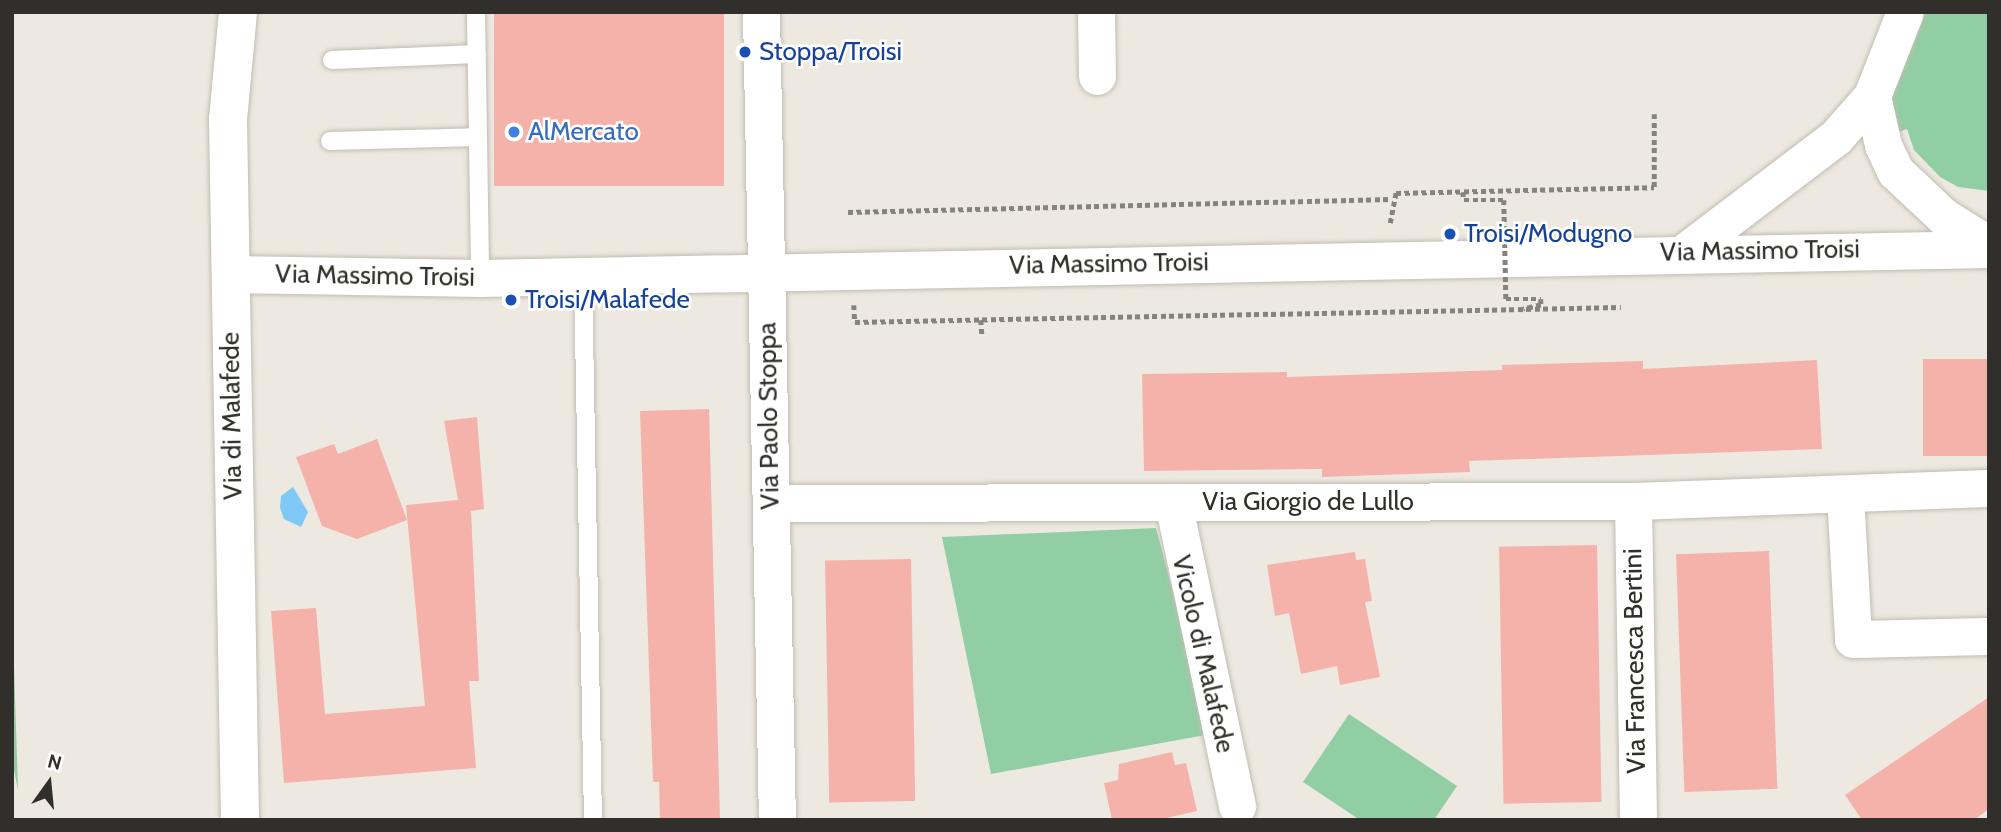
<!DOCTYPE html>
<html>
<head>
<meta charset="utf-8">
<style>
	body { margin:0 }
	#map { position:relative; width:2001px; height:832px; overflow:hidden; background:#ede9e0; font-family:Cabin,sans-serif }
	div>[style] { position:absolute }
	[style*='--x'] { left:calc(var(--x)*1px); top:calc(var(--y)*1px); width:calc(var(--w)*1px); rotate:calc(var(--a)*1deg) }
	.green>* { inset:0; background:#91cea3 }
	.water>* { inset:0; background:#7ec9f6 }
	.building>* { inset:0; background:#f5b2ab; transform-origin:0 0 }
	.path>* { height:4.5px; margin-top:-2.25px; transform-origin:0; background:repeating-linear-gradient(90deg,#85837d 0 5px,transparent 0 8.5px) }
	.roads { filter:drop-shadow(0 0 2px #c0bdb3) drop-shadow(0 0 2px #c0bdb3) }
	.lane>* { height:18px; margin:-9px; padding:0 9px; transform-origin:9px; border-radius:9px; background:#fff }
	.street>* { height:37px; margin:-18.5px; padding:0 18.5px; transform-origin:18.5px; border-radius:18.5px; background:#fff }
	.secondary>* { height:38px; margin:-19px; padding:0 19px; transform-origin:19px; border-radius:19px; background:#fff }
	.path-bridge>* { height:4.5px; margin-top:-2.25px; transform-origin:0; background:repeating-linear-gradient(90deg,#85837d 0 5px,transparent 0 8.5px) }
	.dots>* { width:19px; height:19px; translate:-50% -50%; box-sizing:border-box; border:4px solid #fff; border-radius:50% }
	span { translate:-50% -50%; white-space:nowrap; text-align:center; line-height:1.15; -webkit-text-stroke:5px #fff; paint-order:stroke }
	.transit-label { font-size:26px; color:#164399 }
	.left { translate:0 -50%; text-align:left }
	.shop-label { font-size:26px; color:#366cbe }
	.street-label { font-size:26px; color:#302f2b }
	.frame { position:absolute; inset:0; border:14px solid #302f2b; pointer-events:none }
	.north { position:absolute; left:14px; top:748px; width:70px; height:70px; -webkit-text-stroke:5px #fff; paint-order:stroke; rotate:15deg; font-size:19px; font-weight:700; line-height:28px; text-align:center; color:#302f2b }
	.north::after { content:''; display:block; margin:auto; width:24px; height:32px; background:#302f2b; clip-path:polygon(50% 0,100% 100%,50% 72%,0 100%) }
</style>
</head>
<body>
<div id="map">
	<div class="green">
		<i style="clip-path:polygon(1921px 12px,1989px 12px,1989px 191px,1958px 187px,1940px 177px,1914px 150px,1907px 129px,1895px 133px,1890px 101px)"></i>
		<i style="clip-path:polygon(1156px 528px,1211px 734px,991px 774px,942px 537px)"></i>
		<i style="clip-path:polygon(12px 600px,18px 790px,12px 760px)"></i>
		<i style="clip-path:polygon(1349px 714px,1457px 786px,1434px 820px,1360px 820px,1303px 782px)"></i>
	</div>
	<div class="water">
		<i style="clip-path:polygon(293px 487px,308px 512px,301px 527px,284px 519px,280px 508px,281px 496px)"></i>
	</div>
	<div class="building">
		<i style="left:494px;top:12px;width:230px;height:174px"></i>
		<i style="left:1989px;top:359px;width:97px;height:66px;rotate:90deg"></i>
		<i style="clip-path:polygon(1817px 360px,1822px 449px,1469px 461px,1470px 472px,1322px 477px,1322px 469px,1144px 471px,1142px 374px,1287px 372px,1287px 377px,1502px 370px,1502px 365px,1643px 361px,1643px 369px)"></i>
		<i style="clip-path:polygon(709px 409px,720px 820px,660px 820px,659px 782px,653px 782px,640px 411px)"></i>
		<i style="clip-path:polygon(477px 417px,484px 509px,471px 511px,479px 681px,469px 681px,476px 768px,284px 783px,271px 611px,316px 608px,325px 714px,425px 706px,406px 505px,458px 500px,444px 421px)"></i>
		<i style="clip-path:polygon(377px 439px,407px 520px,357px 539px,322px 526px,296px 457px,334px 444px,338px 454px)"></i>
		<i style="left:1597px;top:545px;width:257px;height:98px;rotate:89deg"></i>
		<i style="left:1769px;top:551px;width:238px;height:93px;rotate:88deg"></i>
		<i style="clip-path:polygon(1355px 552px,1356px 560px,1365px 559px,1372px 601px,1365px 602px,1380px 677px,1340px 685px,1337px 666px,1301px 674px,1289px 613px,1275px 616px,1267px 565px)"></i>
		<i style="left:911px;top:559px;width:242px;height:86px;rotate:89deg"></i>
		<i style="clip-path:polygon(1989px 697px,1989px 809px,1974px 820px,1862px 820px,1845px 795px)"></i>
		<i style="clip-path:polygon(1172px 752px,1175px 765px,1186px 763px,1197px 811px,1158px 820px,1112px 820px,1104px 783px,1118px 780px,1119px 764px)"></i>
	</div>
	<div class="path">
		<i style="--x:1463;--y:192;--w:8;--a:83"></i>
		<i style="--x:1464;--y:200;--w:40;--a:0"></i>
		<i style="--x:848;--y:212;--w:543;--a:-1.37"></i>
		<i style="--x:1390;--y:223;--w:31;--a:-79"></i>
		<i style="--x:1396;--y:193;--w:258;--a:-1.3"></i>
		<i style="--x:1654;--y:187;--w:73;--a:-90"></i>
		<i style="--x:1506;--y:299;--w:35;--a:0"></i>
		<i style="--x:1541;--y:299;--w:6;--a:90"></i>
		<i style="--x:1541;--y:305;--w:18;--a:167"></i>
		<i style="--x:854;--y:305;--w:17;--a:87"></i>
		<i style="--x:855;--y:322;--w:766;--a:-1.12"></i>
		<i style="--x:981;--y:320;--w:14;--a:86"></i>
	</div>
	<div class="roads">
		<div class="lane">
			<i style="--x:476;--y:12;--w:266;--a:89.1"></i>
			<i style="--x:332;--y:60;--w:145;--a:-2.4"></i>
			<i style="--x:330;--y:141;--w:148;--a:-1.5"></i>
			<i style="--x:583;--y:276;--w:544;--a:88.95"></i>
		</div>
		<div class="street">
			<i style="--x:761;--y:12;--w:808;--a:88.87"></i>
			<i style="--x:1096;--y:12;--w:64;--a:89.1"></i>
			<i style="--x:1872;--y:96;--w:50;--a:77.3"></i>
			<i style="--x:1883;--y:145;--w:29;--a:65"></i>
			<i style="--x:1895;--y:171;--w:67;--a:43.2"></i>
			<i style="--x:1944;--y:217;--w:53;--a:31.9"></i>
			<i style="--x:1686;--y:251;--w:188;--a:-37.2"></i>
			<i style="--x:1836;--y:137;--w:55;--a:-48.7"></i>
			<i style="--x:1872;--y:96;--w:90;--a:-68.6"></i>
			<i style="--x:230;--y:274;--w:250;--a:0.9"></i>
			<i style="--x:480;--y:278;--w:1509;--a:-1.1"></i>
			<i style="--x:1845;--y:494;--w:145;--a:86.8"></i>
			<i style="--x:1853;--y:639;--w:136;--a:-1.3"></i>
			<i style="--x:1633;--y:501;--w:319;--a:89.1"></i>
			<i style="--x:1173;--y:502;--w:311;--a:78.1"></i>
			<i style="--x:771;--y:503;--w:862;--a:-0.13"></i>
			<i style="--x:1633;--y:501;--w:356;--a:-2.1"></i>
		</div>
		<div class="secondary">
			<i style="--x:238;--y:12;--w:107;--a:95.3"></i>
			<i style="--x:228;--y:119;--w:701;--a:89.02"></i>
		</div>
	</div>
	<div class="path-bridge">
		<i style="--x:1504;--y:200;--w:99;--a:88.8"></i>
	</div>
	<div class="dots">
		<i style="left:745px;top:52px;background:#1a4fb4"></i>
		<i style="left:514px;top:132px;background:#3f7fe0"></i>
		<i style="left:1450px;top:234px;background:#1a4fb4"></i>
		<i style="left:511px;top:300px;background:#1a4fb4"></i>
	</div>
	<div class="transit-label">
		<span class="left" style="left:759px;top:52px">Stoppa/Troisi</span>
		<span class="left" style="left:1464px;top:234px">Troisi/Modugno</span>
		<span class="left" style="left:525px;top:300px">Troisi/Malafede</span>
	</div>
	<div class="shop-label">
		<span class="left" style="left:528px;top:132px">AlMercato</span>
	</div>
	<div class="street-label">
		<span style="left:1760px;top:251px;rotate:-1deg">Via Massimo Troisi</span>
		<span style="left:1109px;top:264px;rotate:-1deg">Via Massimo Troisi</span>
		<span style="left:375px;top:276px;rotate:1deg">Via Massimo Troisi</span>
		<span style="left:232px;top:416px;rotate:-91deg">Via di Malafede</span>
		<span style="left:769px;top:416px;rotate:-91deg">Via Paolo Stoppa</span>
		<span style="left:1308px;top:502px">Via Giorgio de Lullo</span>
		<span style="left:1203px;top:654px;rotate:77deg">Vicolo di Malafede</span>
		<span style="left:1635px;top:661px;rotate:-91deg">Via Francesca Bertini</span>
	</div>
	<div class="frame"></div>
	<div class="north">N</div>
</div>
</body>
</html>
